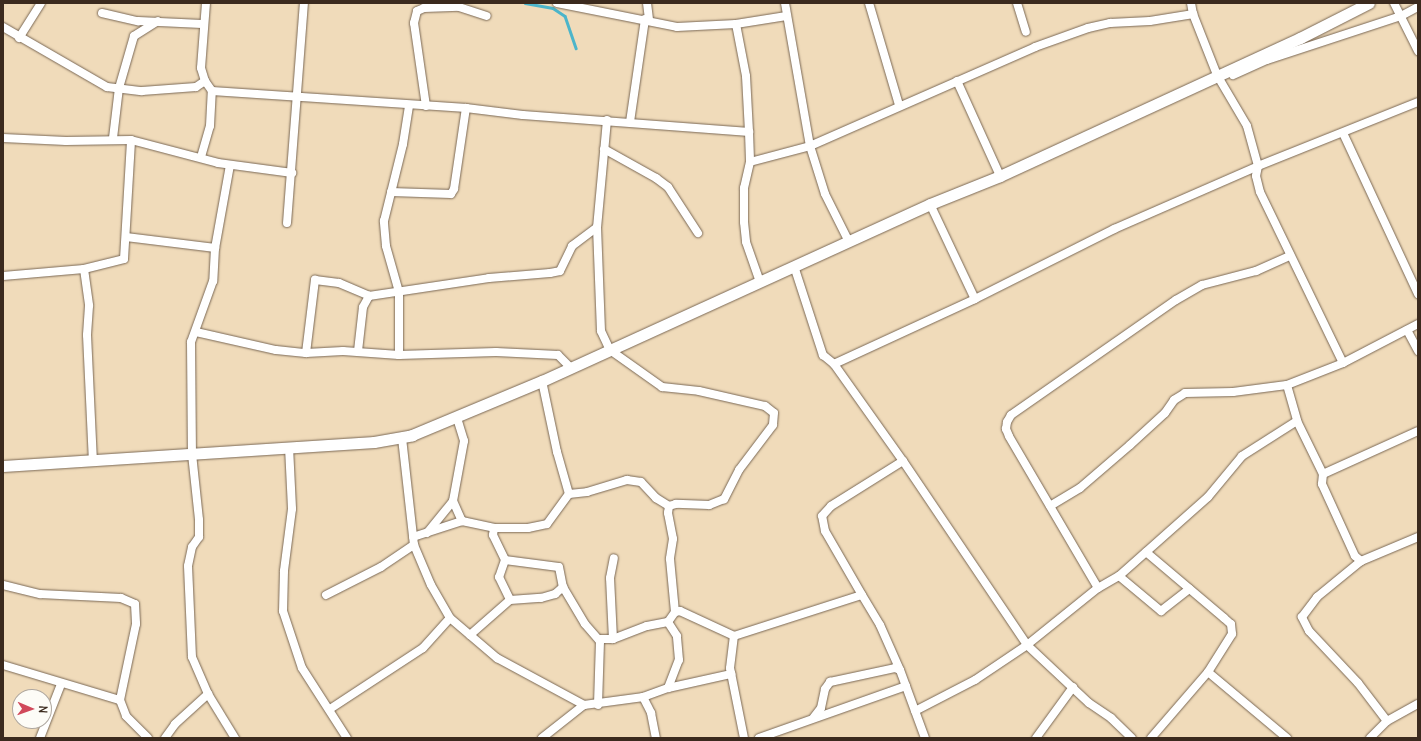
<!DOCTYPE html>
<html>
<head>
<meta charset="utf-8">
<style>
	body { margin:0 }
	#map { position:relative; width:1421px; height:741px; overflow:hidden; background:#f0dbba; font-family:Delius,sans-serif }
	div>[style] { position:absolute }
	[style*='--x'] { left:calc(var(--x)*1px); top:calc(var(--y)*1px); width:calc(var(--w)*1px); rotate:calc(var(--a)*1deg) }
	.stream>* { height:2.5px; margin:-1.25px; padding:0 1.25px; transform-origin:1.25px; border-radius:1.25px; background:#4cb5ca }
	.roads { filter:drop-shadow(0 0 1px #7a6855) drop-shadow(0 0 1px #7a6855) }
	.street>* { height:8px; margin:-4px; padding:0 4px; transform-origin:4px; border-radius:4px; background:#fff }
	.secondary>* { height:11px; margin:-5.5px; padding:0 5.5px; transform-origin:5.5px; border-radius:5.5px; background:#fff }
	span { translate:-50% -50%; white-space:nowrap; text-align:center; line-height:1.15; -webkit-text-stroke:4px #fdfcf7; paint-order:stroke }
	.frame { position:absolute; inset:0; border:4px solid #3b2a1e; pointer-events:none }
	.north { position:absolute; left:12px; top:689px; width:40px; height:40px; box-sizing:border-box; background:#fdfcf7; border:1px solid #afa8a0; border-radius:50%; rotate:92deg; font-size:11px; font-weight:700; line-height:16px; text-align:center; color:#3b2a1e }
	.north::after { content:''; display:block; margin:auto; width:14px; height:18px; background:#d1495b; clip-path:polygon(50% 0,100% 100%,50% 72%,0 100%) }
</style>
</head>
<body>
<div id="map">
	<div class="stream">
		<i style="--x:525;--y:3;--w:28;--a:10"></i>
		<i style="--x:553;--y:8;--w:14;--a:34"></i>
		<i style="--x:565;--y:16;--w:34;--a:71"></i>
	</div>
	<div class="roads">
		<div class="street">
			<i style="--x:206;--y:3;--w:65;--a:94.4"></i>
			<i style="--x:201;--y:68;--w:14;--a:73"></i>
			<i style="--x:205;--y:81;--w:12;--a:55"></i>
			<i style="--x:212;--y:91;--w:255;--a:3.8"></i>
			<i style="--x:466;--y:108;--w:57;--a:7"></i>
			<i style="--x:523;--y:115;--w:227;--a:4.3"></i>
			<i style="--x:749;--y:132;--w:30;--a:88"></i>
			<i style="--x:750;--y:162;--w:62;--a:-14.9"></i>
			<i style="--x:810;--y:146;--w:246;--a:-23.7"></i>
			<i style="--x:1035;--y:47;--w:56;--a:-19.7"></i>
			<i style="--x:1088;--y:28;--w:23;--a:-13"></i>
			<i style="--x:1110;--y:23;--w:40;--a:-2.9"></i>
			<i style="--x:1150;--y:21;--w:44;--a:-9.2"></i>
			<i style="--x:1193;--y:14;--w:66;--a:68.5"></i>
			<i style="--x:1217;--y:75;--w:59;--a:59.5"></i>
			<i style="--x:1247;--y:126;--w:41;--a:74.6"></i>
			<i style="--x:1258;--y:166;--w:10;--a:101"></i>
			<i style="--x:1256;--y:176;--w:16;--a:76"></i>
			<i style="--x:1260;--y:192;--w:190;--a:64.1"></i>
			<i style="--x:557;--y:3;--w:122;--a:11.3"></i>
			<i style="--x:677;--y:27;--w:59;--a:-2.9"></i>
			<i style="--x:736;--y:24;--w:51;--a:-9.1"></i>
			<i style="--x:647;--y:3;--w:17;--a:83"></i>
			<i style="--x:785;--y:3;--w:145;--a:80.1"></i>
			<i style="--x:810;--y:146;--w:50;--a:72.6"></i>
			<i style="--x:825;--y:194;--w:54;--a:63.4"></i>
			<i style="--x:869;--y:3;--w:106;--a:73.6"></i>
			<i style="--x:1017;--y:3;--w:30;--a:73"></i>
			<i style="--x:1191;--y:3;--w:11;--a:80"></i>
			<i style="--x:1394;--y:3;--w:54;--a:63.4"></i>
			<i style="--x:102;--y:13;--w:37;--a:13"></i>
			<i style="--x:138;--y:21;--w:64;--a:2.7"></i>
			<i style="--x:736;--y:24;--w:53;--a:79.1"></i>
			<i style="--x:746;--y:76;--w:56;--a:86.9"></i>
			<i style="--x:3;--y:27;--w:120;--a:30"></i>
			<i style="--x:107;--y:87;--w:35;--a:7"></i>
			<i style="--x:142;--y:91;--w:54;--a:-4.2"></i>
			<i style="--x:196;--y:87;--w:11;--a:-34"></i>
			<i style="--x:19;--y:38;--w:41;--a:-57.8"></i>
			<i style="--x:1233;--y:75;--w:37;--a:-24"></i>
			<i style="--x:1267;--y:60;--w:141;--a:-18.2"></i>
			<i style="--x:1401;--y:16;--w:19;--a:-28"></i>
			<i style="--x:957;--y:81;--w:104;--a:65.6"></i>
			<i style="--x:426;--y:106;--w:84;--a:-98.2"></i>
			<i style="--x:414;--y:23;--w:12;--a:-76"></i>
			<i style="--x:417;--y:11;--w:8;--a:-23"></i>
			<i style="--x:424;--y:8;--w:35;--a:-2"></i>
			<i style="--x:459;--y:7;--w:29;--a:18"></i>
			<i style="--x:607;--y:120;--w:107;--a:95.3"></i>
			<i style="--x:597;--y:227;--w:104;--a:87.8"></i>
			<i style="--x:601;--y:331;--w:21;--a:65"></i>
			<i style="--x:610;--y:350;--w:64;--a:35.4"></i>
			<i style="--x:662;--y:387;--w:37;--a:6"></i>
			<i style="--x:699;--y:391;--w:68;--a:12.8"></i>
			<i style="--x:765;--y:406;--w:11;--a:38"></i>
			<i style="--x:774;--y:413;--w:12;--a:95"></i>
			<i style="--x:773;--y:425;--w:56;--a:127.1"></i>
			<i style="--x:739;--y:470;--w:33;--a:117"></i>
			<i style="--x:724;--y:499;--w:16;--a:158"></i>
			<i style="--x:709;--y:505;--w:33;--a:-178"></i>
			<i style="--x:676;--y:504;--w:7;--a:164"></i>
			<i style="--x:630;--y:122;--w:104;--a:-81.7"></i>
			<i style="--x:1343;--y:133;--w:178;--a:65"></i>
			<i style="--x:3;--y:138;--w:63;--a:2.7"></i>
			<i style="--x:66;--y:141;--w:65;--a:-0.9"></i>
			<i style="--x:131;--y:140;--w:90;--a:14.8"></i>
			<i style="--x:218;--y:163;--w:75;--a:7.7"></i>
			<i style="--x:113;--y:138;--w:50;--a:-83.2"></i>
			<i style="--x:119;--y:88;--w:54;--a:-73.9"></i>
			<i style="--x:134;--y:36;--w:28;--a:-32"></i>
			<i style="--x:604;--y:149;--w:60;--a:29.1"></i>
			<i style="--x:656;--y:178;--w:15;--a:37"></i>
			<i style="--x:668;--y:187;--w:55;--a:56.9"></i>
			<i style="--x:201;--y:157;--w:32;--a:-74"></i>
			<i style="--x:210;--y:126;--w:35;--a:-87"></i>
			<i style="--x:750;--y:162;--w:27;--a:103"></i>
			<i style="--x:744;--y:188;--w:34;--a:90"></i>
			<i style="--x:744;--y:222;--w:20;--a:84"></i>
			<i style="--x:746;--y:242;--w:42;--a:70.7"></i>
			<i style="--x:230;--y:165;--w:84;--a:100.2"></i>
			<i style="--x:215;--y:248;--w:33;--a:93"></i>
			<i style="--x:213;--y:281;--w:65;--a:109.8"></i>
			<i style="--x:191;--y:342;--w:112;--a:89.5"></i>
			<i style="--x:192;--y:454;--w:66;--a:83.9"></i>
			<i style="--x:199;--y:520;--w:17;--a:90"></i>
			<i style="--x:199;--y:537;--w:12;--a:125"></i>
			<i style="--x:192;--y:547;--w:19;--a:102"></i>
			<i style="--x:188;--y:566;--w:91;--a:87.5"></i>
			<i style="--x:192;--y:657;--w:40;--a:66.6"></i>
			<i style="--x:208;--y:694;--w:52;--a:58.5"></i>
			<i style="--x:391;--y:192;--w:60;--a:1.9"></i>
			<i style="--x:451;--y:194;--w:6;--a:-59"></i>
			<i style="--x:454;--y:189;--w:82;--a:-81.6"></i>
			<i style="--x:930;--y:204;--w:105;--a:64.7"></i>
			<i style="--x:287;--y:223;--w:221;--a:-85.6"></i>
			<i style="--x:126;--y:237;--w:90;--a:7"></i>
			<i style="--x:794;--y:266;--w:94;--a:72"></i>
			<i style="--x:823;--y:355;--w:14;--a:39"></i>
			<i style="--x:834;--y:364;--w:119;--a:54.6"></i>
			<i style="--x:903;--y:461;--w:222;--a:56"></i>
			<i style="--x:1027;--y:645;--w:85;--a:43.1"></i>
			<i style="--x:1089;--y:703;--w:27;--a:34"></i>
			<i style="--x:1111;--y:718;--w:29;--a:44"></i>
			<i style="--x:84;--y:269;--w:37;--a:82"></i>
			<i style="--x:89;--y:306;--w:29;--a:94"></i>
			<i style="--x:87;--y:335;--w:125;--a:87.3"></i>
			<i style="--x:3;--y:276;--w:81;--a:-4.9"></i>
			<i style="--x:84;--y:269;--w:41;--a:-14"></i>
			<i style="--x:124;--y:259;--w:119;--a:-86.6"></i>
			<i style="--x:1407;--y:330;--w:24;--a:62"></i>
			<i style="--x:196;--y:332;--w:82;--a:12.7"></i>
			<i style="--x:276;--y:350;--w:30;--a:6"></i>
			<i style="--x:306;--y:353;--w:37;--a:-3"></i>
			<i style="--x:343;--y:351;--w:56;--a:4.1"></i>
			<i style="--x:399;--y:355;--w:97;--a:-1.8"></i>
			<i style="--x:496;--y:352;--w:62;--a:2.8"></i>
			<i style="--x:558;--y:355;--w:18;--a:45"></i>
			<i style="--x:358;--y:351;--w:44;--a:-83.5"></i>
			<i style="--x:363;--y:307;--w:13;--a:-61"></i>
			<i style="--x:306;--y:353;--w:74;--a:-83"></i>
			<i style="--x:315;--y:280;--w:24;--a:7"></i>
			<i style="--x:339;--y:283;--w:33;--a:23"></i>
			<i style="--x:369;--y:296;--w:121;--a:-8.5"></i>
			<i style="--x:489;--y:278;--w:61;--a:-4.7"></i>
			<i style="--x:550;--y:273;--w:10;--a:-11"></i>
			<i style="--x:560;--y:271;--w:28;--a:-64"></i>
			<i style="--x:572;--y:246;--w:31;--a:-37"></i>
			<i style="--x:399;--y:355;--w:63;--a:-90"></i>
			<i style="--x:399;--y:292;--w:48;--a:-105.8"></i>
			<i style="--x:386;--y:246;--w:25;--a:-95"></i>
			<i style="--x:384;--y:221;--w:79;--a:-76.1"></i>
			<i style="--x:403;--y:144;--w:38;--a:-81"></i>
			<i style="--x:834;--y:364;--w:155;--a:-24.7"></i>
			<i style="--x:975;--y:299;--w:156;--a:-26.7"></i>
			<i style="--x:1114;--y:229;--w:157;--a:-23.6"></i>
			<i style="--x:1258;--y:166;--w:172;--a:-21.8"></i>
			<i style="--x:1287;--y:385;--w:37;--a:74"></i>
			<i style="--x:1297;--y:421;--w:59;--a:63.9"></i>
			<i style="--x:1323;--y:474;--w:10;--a:96"></i>
			<i style="--x:1322;--y:484;--w:79;--a:65.4"></i>
			<i style="--x:1355;--y:556;--w:8;--a:40"></i>
			<i style="--x:457;--y:418;--w:24;--a:73"></i>
			<i style="--x:464;--y:441;--w:61;--a:100.4"></i>
			<i style="--x:453;--y:501;--w:22;--a:66"></i>
			<i style="--x:402;--y:438;--w:108;--a:83.6"></i>
			<i style="--x:414;--y:545;--w:43;--a:67"></i>
			<i style="--x:431;--y:585;--w:38;--a:60"></i>
			<i style="--x:450;--y:618;--w:62;--a:40.4"></i>
			<i style="--x:497;--y:658;--w:99;--a:28.4"></i>
			<i style="--x:584;--y:705;--w:60;--a:-7.7"></i>
			<i style="--x:643;--y:697;--w:27;--a:-20"></i>
			<i style="--x:668;--y:688;--w:65;--a:-12.5"></i>
			<i style="--x:289;--y:447;--w:62;--a:87.2"></i>
			<i style="--x:292;--y:509;--w:63;--a:97.4"></i>
			<i style="--x:284;--y:571;--w:40;--a:91.4"></i>
			<i style="--x:283;--y:611;--w:60;--a:71.6"></i>
			<i style="--x:302;--y:668;--w:83;--a:57.3"></i>
			<i style="--x:1323;--y:474;--w:104;--a:-24.4"></i>
			<i style="--x:569;--y:494;--w:18;--a:-6"></i>
			<i style="--x:587;--y:492;--w:42;--a:-16.7"></i>
			<i style="--x:627;--y:480;--w:14;--a:8"></i>
			<i style="--x:641;--y:482;--w:22;--a:47"></i>
			<i style="--x:656;--y:498;--w:15;--a:32"></i>
			<i style="--x:669;--y:506;--w:7;--a:98"></i>
			<i style="--x:668;--y:513;--w:26;--a:79"></i>
			<i style="--x:673;--y:539;--w:20;--a:99"></i>
			<i style="--x:670;--y:559;--w:53;--a:84.6"></i>
			<i style="--x:1050;--y:506;--w:35;--a:-31"></i>
			<i style="--x:1080;--y:488;--w:66;--a:-40.7"></i>
			<i style="--x:1130;--y:445;--w:47;--a:-42.4"></i>
			<i style="--x:1165;--y:413;--w:16;--a:-55"></i>
			<i style="--x:1174;--y:400;--w:13;--a:-32"></i>
			<i style="--x:1185;--y:393;--w:48;--a:-1.2"></i>
			<i style="--x:1233;--y:392;--w:54;--a:-7.4"></i>
			<i style="--x:1287;--y:385;--w:60;--a:-21.4"></i>
			<i style="--x:1343;--y:363;--w:85;--a:-27.5"></i>
			<i style="--x:494;--y:528;--w:7;--a:98"></i>
			<i style="--x:493;--y:535;--w:28;--a:64"></i>
			<i style="--x:505;--y:560;--w:18;--a:109"></i>
			<i style="--x:499;--y:577;--w:25;--a:64"></i>
			<i style="--x:427;--y:533;--w:41;--a:-50.9"></i>
			<i style="--x:413;--y:537;--w:52;--a:-18.1"></i>
			<i style="--x:462;--y:521;--w:33;--a:12"></i>
			<i style="--x:494;--y:528;--w:34;--a:0"></i>
			<i style="--x:528;--y:528;--w:19;--a:-12"></i>
			<i style="--x:547;--y:524;--w:37;--a:-54"></i>
			<i style="--x:569;--y:494;--w:44;--a:-105.9"></i>
			<i style="--x:557;--y:452;--w:73;--a:-101.9"></i>
			<i style="--x:1146;--y:552;--w:102;--a:40.2"></i>
			<i style="--x:1224;--y:618;--w:9;--a:41"></i>
			<i style="--x:1231;--y:624;--w:10;--a:84"></i>
			<i style="--x:1232;--y:634;--w:45;--a:122.3"></i>
			<i style="--x:1208;--y:672;--w:87;--a:130.8"></i>
			<i style="--x:505;--y:560;--w:54;--a:7.4"></i>
			<i style="--x:559;--y:567;--w:20;--a:79"></i>
			<i style="--x:563;--y:587;--w:43;--a:59.3"></i>
			<i style="--x:585;--y:624;--w:23;--a:49"></i>
			<i style="--x:600;--y:641;--w:64;--a:91.8"></i>
			<i style="--x:1119;--y:576;--w:55;--a:39.8"></i>
			<i style="--x:1161;--y:611;--w:36;--a:-38"></i>
			<i style="--x:3;--y:585;--w:38;--a:14"></i>
			<i style="--x:40;--y:594;--w:81;--a:2.8"></i>
			<i style="--x:121;--y:598;--w:15;--a:23"></i>
			<i style="--x:135;--y:604;--w:20;--a:87"></i>
			<i style="--x:136;--y:624;--w:78;--a:101.9"></i>
			<i style="--x:120;--y:700;--w:17;--a:69"></i>
			<i style="--x:126;--y:716;--w:31;--a:45"></i>
			<i style="--x:1098;--y:588;--w:176;--a:-120.4"></i>
			<i style="--x:1009;--y:436;--w:8;--a:-113"></i>
			<i style="--x:1006;--y:429;--w:7;--a:-82"></i>
			<i style="--x:1007;--y:422;--w:8;--a:-60"></i>
			<i style="--x:1011;--y:415;--w:201;--a:-34.9"></i>
			<i style="--x:1176;--y:300;--w:30;--a:-30"></i>
			<i style="--x:1202;--y:285;--w:56;--a:-14.5"></i>
			<i style="--x:1256;--y:271;--w:37;--a:-24"></i>
			<i style="--x:326;--y:595;--w:62;--a:-27"></i>
			<i style="--x:381;--y:567;--w:40;--a:-34"></i>
			<i style="--x:862;--y:595;--w:35;--a:59"></i>
			<i style="--x:880;--y:625;--w:49;--a:66"></i>
			<i style="--x:900;--y:670;--w:72;--a:69.8"></i>
			<i style="--x:470;--y:635;--w:53;--a:-41.2"></i>
			<i style="--x:510;--y:600;--w:31;--a:-4"></i>
			<i style="--x:541;--y:598;--w:15;--a:-16"></i>
			<i style="--x:555;--y:594;--w:11;--a:-41"></i>
			<i style="--x:599;--y:639;--w:14;--a:0"></i>
			<i style="--x:613;--y:639;--w:36;--a:-21"></i>
			<i style="--x:647;--y:626;--w:21;--a:-11"></i>
			<i style="--x:668;--y:622;--w:12;--a:-55"></i>
			<i style="--x:675;--y:612;--w:5;--a:-11"></i>
			<i style="--x:680;--y:611;--w:60;--a:24.8"></i>
			<i style="--x:613;--y:639;--w:61;--a:-92.8"></i>
			<i style="--x:610;--y:578;--w:20;--a:-79"></i>
			<i style="--x:3;--y:665;--w:122;--a:16.7"></i>
			<i style="--x:1208;--y:672;--w:103;--a:39.9"></i>
			<i style="--x:668;--y:688;--w:30;--a:-69"></i>
			<i style="--x:679;--y:660;--w:24;--a:-95"></i>
			<i style="--x:677;--y:636;--w:17;--a:-123"></i>
			<i style="--x:643;--y:697;--w:18;--a:63"></i>
			<i style="--x:651;--y:713;--w:25;--a:79"></i>
			<i style="--x:330;--y:709;--w:111;--a:-33.3"></i>
			<i style="--x:423;--y:648;--w:40;--a:-48"></i>
			<i style="--x:915;--y:711;--w:68;--a:-27.3"></i>
			<i style="--x:975;--y:680;--w:63;--a:-33.9"></i>
			<i style="--x:1027;--y:645;--w:91;--a:-38.8"></i>
			<i style="--x:1098;--y:588;--w:24;--a:-30"></i>
			<i style="--x:1119;--y:576;--w:119;--a:-41.6"></i>
			<i style="--x:1208;--y:497;--w:53;--a:-50.3"></i>
			<i style="--x:1242;--y:456;--w:65;--a:-32.5"></i>
			<i style="--x:814;--y:717;--w:11;--a:-52"></i>
			<i style="--x:821;--y:708;--w:19;--a:-78"></i>
			<i style="--x:825;--y:689;--w:9;--a:-54"></i>
			<i style="--x:830;--y:682;--w:66;--a:-12.2"></i>
			<i style="--x:895;--y:668;--w:5;--a:22"></i>
			<i style="--x:1387;--y:721;--w:48;--a:-127.3"></i>
			<i style="--x:1358;--y:683;--w:71;--a:-133.3"></i>
			<i style="--x:1309;--y:631;--w:16;--a:-117"></i>
			<i style="--x:1302;--y:617;--w:25;--a:-53"></i>
			<i style="--x:1317;--y:597;--w:57;--a:-39.3"></i>
			<i style="--x:1361;--y:561;--w:62;--a:-22.8"></i>
			<i style="--x:40;--y:738;--w:58;--a:-68.7"></i>
			<i style="--x:165;--y:738;--w:17;--a:-54"></i>
			<i style="--x:175;--y:724;--w:45;--a:-42.3"></i>
			<i style="--x:542;--y:738;--w:53;--a:-38.2"></i>
			<i style="--x:744;--y:738;--w:71;--a:-101.3"></i>
			<i style="--x:730;--y:668;--w:32;--a:-83"></i>
			<i style="--x:734;--y:636;--w:134;--a:-17.8"></i>
			<i style="--x:862;--y:595;--w:74;--a:-120"></i>
			<i style="--x:825;--y:531;--w:15;--a:-101"></i>
			<i style="--x:822;--y:516;--w:13;--a:-48"></i>
			<i style="--x:831;--y:506;--w:85;--a:-32"></i>
			<i style="--x:759;--y:738;--w:156;--a:-19.5"></i>
			<i style="--x:1036;--y:738;--w:63;--a:-54"></i>
			<i style="--x:1370;--y:738;--w:24;--a:-45"></i>
			<i style="--x:1387;--y:721;--w:35;--a:-29"></i>
		</div>
		<div class="secondary">
			<i style="--x:3;--y:466;--w:372;--a:-3.7"></i>
			<i style="--x:374;--y:442;--w:39;--a:-10"></i>
			<i style="--x:412;--y:435;--w:141;--a:-22.6"></i>
			<i style="--x:542;--y:381;--w:426;--a:-24.5"></i>
			<i style="--x:930;--y:204;--w:75;--a:-21.8"></i>
			<i style="--x:1000;--y:176;--w:330;--a:-24.7"></i>
			<i style="--x:1300;--y:38;--w:77;--a:-26.9"></i>
		</div>
	</div>
	<div class="frame"></div>
	<div class="north">N</div>
</div>
</body>
</html>
